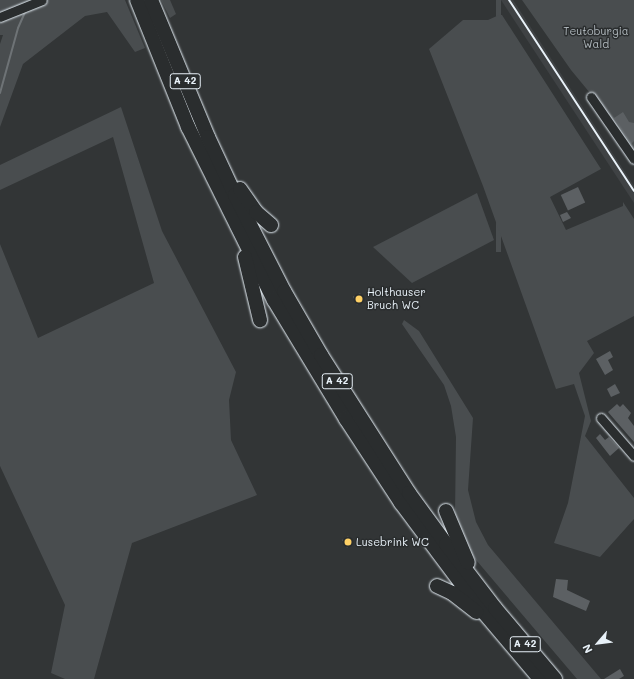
<!DOCTYPE html>
<html>
<head>
<meta charset="utf-8">
<style>
	body { margin:0 }
	#map { position:relative; width:634px; height:679px; overflow:hidden; background:#323536; font-family:Mali,sans-serif }
	div>[style] { position:absolute }
	[style*='--x'] { left:calc(var(--x)*1px); top:calc(var(--y)*1px); width:calc(var(--w)*1px); rotate:calc(var(--a)*1deg) }
	.built>* { inset:0; background:#3f4244 }
	.green>* { inset:0; background:#494d4f; transform-origin:0 0 }
	.stream>* { height:2px; margin:-1px; padding:0 1px; transform-origin:1px; border-radius:1px; background:#6e7376 }
	.building>* { inset:0; background:#5c6063; transform-origin:0 0 }
	.roads { filter:drop-shadow(0 0 1px #e8f1f8) drop-shadow(0 0 1px #e8f1f8) }
	.minor>* { height:9px; margin:-4.5px; padding:0 4.5px; transform-origin:4.5px; border-radius:4.5px; background:#2a2d2e }
	.highway>* { height:14px; margin:-7px; padding:0 7px; transform-origin:7px; border-radius:7px; background:#2a2d2e }
	.rail>* { height:2px; margin:-1px; padding:0 1px; transform-origin:1px; border-radius:1px; background:#e8f1f8 }
	.dots>* { width:11px; height:11px; translate:-50% -50%; box-sizing:border-box; border:2px solid #2a2d2e; border-radius:50% }
	span { translate:-50% -50%; white-space:nowrap; text-align:center; line-height:1.15; -webkit-text-stroke:3px #2a2d2e; paint-order:stroke }
	.shield-label span { padding:1px 3px; background:#2a2d2e; border:1px solid; border-radius:3px; -webkit-text-stroke-width:0 }
	.shield-label { font-size:10px; color:#e8f1f8; font-weight:700 }
	.park-label { font-size:11px; color:#b0b8bd }
	.poi-label { font-size:11px; color:#e8f1f8 }
	.left { translate:0 -50%; text-align:left }
	.north { position:absolute; left:578px; top:623px; width:40px; height:40px; -webkit-text-stroke:3px #2a2d2e; paint-order:stroke; rotate:242deg; font-size:11px; font-weight:700; line-height:16px; text-align:center; color:#e8f1f8 }
	.north::after { content:''; display:block; margin:auto; width:14px; height:18px; background:#e8f1f8; clip-path:polygon(50% 0,100% 100%,50% 72%,0 100%) }
</style>
</head>
<body>
<div id="map">
	<div class="built">
		<i style="clip-path:polygon(501px 0,513px 0,634px 186px,634px 203px)"></i>
	</div>
	<div class="green">
		<i style="clip-path:polygon(0 0,125px 0,145px 48px,135px 52px,107px 12px,85px 16px,23px 64px,0 127px,0 44px,3px 35px,0 35px)"></i>
		<i style="clip-path:polygon(161px 0,170px 0,176px 14px,170px 18px)"></i>
		<i style="left:496px;top:0;width:5px;height:252px"></i>
		<i style="clip-path:polygon(522px 0,634px 0,634px 156px,609px 116px,571px 70px)"></i>
		<i style="clip-path:polygon(499px 15px,502px 15px,601px 169px,550px 197px,566px 230px,623px 206px,623px 202px,634px 219px,634px 316px,587px 341px,594px 353px,579px 373px,591px 421px,585px 436px,634px 498px,634px 519px,600px 557px,554px 543px,568px 503px,585px 416px,574px 384px,556px 389px,483px 186px,429px 49px,463px 20px,488px 20px)"></i>
		<i style="clip-path:polygon(121px 107px,162px 231px,236px 372px,229px 400px,231px 440px,257px 495px,132px 543px,94px 679px,65px 679px,51px 673px,65px 605px,0 466px,0 244px,38px 338px,154px 283px,113px 137px,0 190px,0 165px)"></i>
		<i style="clip-path:polygon(477px 193px,494px 240px,412px 283px,373px 247px)"></i>
		<i style="clip-path:polygon(404px 320px,419px 331px,473px 418px,468px 490px,476px 522px,488px 545px,601px 679px,577px 679px,471px 554px,455px 514px,456px 437px,451px 406px,444px 385px,402px 324px)"></i>
	</div>
	<div class="stream">
		<i style="--x:0;--y:93;--w:67;--a:-74.5"></i>
		<i style="--x:18;--y:28;--w:20;--a:-66"></i>
	</div>
	<div class="building">
		<i style="clip-path:polygon(623px 112px,629px 122px,634px 123px,634px 141px,631px 144px,614px 118px)"></i>
		<i style="left:578px;top:187px;width:17px;height:19px;rotate:65deg"></i>
		<i style="clip-path:polygon(567px 212px,571px 218px,563px 222px,560px 215px)"></i>
		<i style="left:360px;top:293px;width:9px;height:8px;rotate:63deg"></i>
		<i style="clip-path:polygon(610px 351px,613px 357px,608px 360px,613px 370px,605px 375px,596px 359px)"></i>
		<i style="clip-path:polygon(615px 384px,620px 393px,611px 397px,607px 389px)"></i>
		<i style="clip-path:polygon(617px 404px,620px 407px,623px 404px,631px 413px,628px 418px,634px 426px,634px 442px,608px 412px)"></i>
		<i style="clip-path:polygon(600px 434px,605px 440px,609px 437px,619px 448px,610px 456px,596px 438px)"></i>
		<i style="clip-path:polygon(348px 536px,353px 543px,347px 548px,342px 540px)"></i>
		<i style="clip-path:polygon(556px 579px,568px 580px,567px 590px,590px 601px,586px 611px,553px 597px)"></i>
		<i style="clip-path:polygon(620px 669px,624px 676px,619px 679px,604px 679px)"></i>
	</div>
	<div class="roads">
		<div class="minor">
			<i style="--x:0;--y:17;--w:45;--a:-22"></i>
			<i style="--x:591;--y:97;--w:75;--a:55.3"></i>
			<i style="--x:601;--y:418;--w:50;--a:49"></i>
		</div>
		<div class="highway">
			<i style="--x:137;--y:0;--w:137;--a:68.1"></i>
			<i style="--x:188;--y:127;--w:193;--a:63.6"></i>
			<i style="--x:274;--y:300;--w:139;--a:58.8"></i>
			<i style="--x:346;--y:419;--w:100;--a:56.8"></i>
			<i style="--x:401;--y:503;--w:124;--a:53.2"></i>
			<i style="--x:475;--y:602;--w:101;--a:49.8"></i>
			<i style="--x:151;--y:0;--w:148;--a:67.4"></i>
			<i style="--x:208;--y:137;--w:64;--a:65"></i>
			<i style="--x:235;--y:195;--w:108;--a:63"></i>
			<i style="--x:284;--y:291;--w:74;--a:60"></i>
			<i style="--x:321;--y:355;--w:164;--a:57.5"></i>
			<i style="--x:409;--y:493;--w:63;--a:54"></i>
			<i style="--x:446;--y:544;--w:81;--a:52.6"></i>
			<i style="--x:495;--y:608;--w:93;--a:49.8"></i>
			<i style="--x:240;--y:189;--w:28;--a:55"></i>
			<i style="--x:256;--y:212;--w:20;--a:41"></i>
			<i style="--x:245;--y:257;--w:65;--a:76.6"></i>
			<i style="--x:446;--y:511;--w:56;--a:67.1"></i>
			<i style="--x:437;--y:586;--w:17;--a:25"></i>
			<i style="--x:452;--y:593;--w:31;--a:38"></i>
		</div>
	</div>
	<div class="rail">
		<i style="--x:509;--y:0;--w:228;--a:56.8"></i>
	</div>
	<div class="dots">
		<i style="left:359px;top:299px;background:#ffd166"></i>
		<i style="left:348px;top:542px;background:#ffd166"></i>
	</div>
	<div class="shield-label">
		<span style="left:185px;top:81px">A 42</span>
		<span style="left:337px;top:381px">A 42</span>
		<span style="left:525px;top:644px">A 42</span>
	</div>
	<div class="park-label">
		<span style="left:596px;top:38px">Teutoburgia<br>Wald</span>
	</div>
	<div class="poi-label">
		<span class="left" style="left:367px;top:299px">Holthauser<br>Bruch WC</span>
		<span class="left" style="left:356px;top:542px">Lusebrink WC</span>
	</div>
	<div class="north">N</div>
</div>
</body>
</html>
